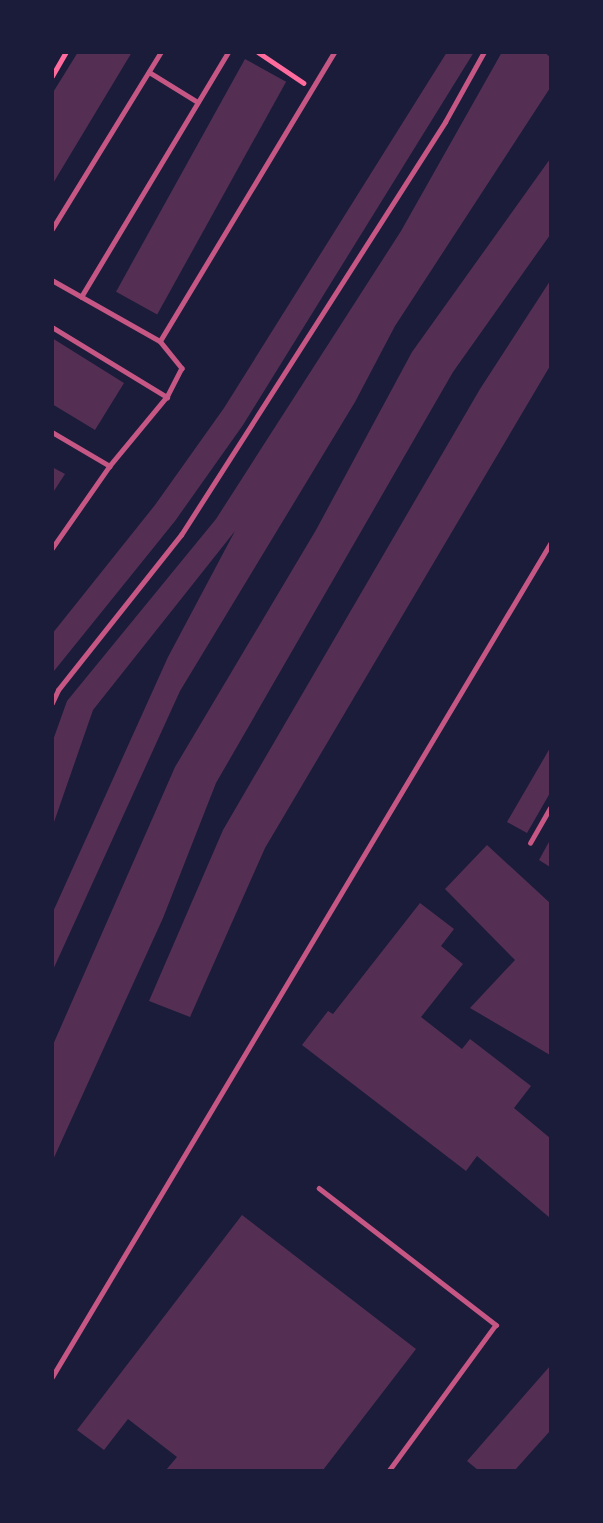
<!DOCTYPE html>
<html>
<head>
<meta charset="utf-8">
<style>
	body { margin:0 }
	#map { position:relative; width:603px; height:1523px; overflow:hidden; background:#1b1b3a; font-family:"Fira Sans Condensed",sans-serif }
	div>[style] { position:absolute }
	[style*='--x'] { left:calc(var(--x)*1px); top:calc(var(--y)*1px); width:calc(var(--w)*1px); rotate:calc(var(--a)*1deg) }
	.building>* { inset:0; background:#542f53; transform-origin:0 0 }
	.path>* { height:4.5px; margin:-2.25px; padding:0 2.25px; transform-origin:2.25px; border-radius:2.25px; background:#ff6b9d }
	.service>* { height:4.5px; margin:-2.25px; padding:0 2.25px; transform-origin:2.25px; border-radius:2.25px; background:#c65784 }
	span { translate:-50% -50%; white-space:nowrap; text-align:center; line-height:1.15; -webkit-text-stroke:6px #1b1b3a; paint-order:stroke }
	.frame { position:absolute; inset:0; border:54px solid #1b1b3a; pointer-events:none }
</style>
</head>
<body>
<div id="map">
	<div class="building">
		<i style="clip-path:polygon(78px 52px,132px 52px,52px 185px,52px 94px)"></i>
		<i style="clip-path:polygon(447px 52px,474px 52px,243px 425px,175px 521px,54px 671px,52px 634px,155px 505px,224px 408px)"></i>
		<i style="clip-path:polygon(502px 52px,544px 52px,550px 57px,550px 88px,395px 326px,355px 402px,180px 691px,52px 972px,52px 914px,168px 657px,235px 531px,93px 710px,53px 825px,52px 743px,67px 701px,216px 519px,401px 231px)"></i>
		<i style="left:245px;top:59px;width:47px;height:266px;rotate:29deg"></i>
		<i style="clip-path:polygon(550px 159px,550px 235px,453px 372px,216px 783px,163px 918px,52px 1162px,52px 1047px,175px 767px,316px 530px,412px 352px)"></i>
		<i style="clip-path:polygon(550px 281px,550px 366px,265px 848px,190px 1017px,149px 1001px,223px 830px,480px 389px)"></i>
		<i style="clip-path:polygon(52px 338px,124px 383px,95px 430px,52px 404px)"></i>
		<i style="clip-path:polygon(52px 467px,65px 474px,52px 494px)"></i>
		<i style="clip-path:polygon(550px 748px,550px 793px,527px 833px,507px 822px)"></i>
		<i style="clip-path:polygon(550px 840px,550px 867px,539px 860px)"></i>
		<i style="clip-path:polygon(487px 845px,550px 903px,550px 1055px,470px 1008px,515px 960px,445px 889px)"></i>
		<i style="clip-path:polygon(420px 903px,454px 929px,441px 946px,463px 964px,421px 1017px,462px 1049px,470px 1039px,531px 1086px,514px 1108px,550px 1138px,550px 1218px,477px 1156px,466px 1171px,302px 1045px,328px 1011px,333px 1014px)"></i>
		<i style="clip-path:polygon(242px 1215px,416px 1349px,323px 1470px,166px 1470px,177px 1457px,128px 1419px,104px 1450px,77px 1430px)"></i>
		<i style="clip-path:polygon(550px 1366px,550px 1431px,515px 1470px,478px 1470px,467px 1461px)"></i>
	</div>
	<div class="path">
		<i style="--x:258;--y:52;--w:55;--a:34"></i>
		<i style="--x:52;--y:76;--w:28;--a:-60"></i>
	</div>
	<div class="service">
		<i style="--x:149;--y:72;--w:57;--a:31.5"></i>
		<i style="--x:52;--y:229;--w:208;--a:-58.4"></i>
		<i style="--x:52;--y:280;--w:124;--a:29.5"></i>
		<i style="--x:160;--y:341;--w:337;--a:-58.9"></i>
		<i style="--x:81;--y:297;--w:286;--a:-59"></i>
		<i style="--x:52;--y:327;--w:135;--a:31.3"></i>
		<i style="--x:167;--y:397;--w:89;--a:129.6"></i>
		<i style="--x:110;--y:466;--w:101;--a:124.9"></i>
		<i style="--x:160;--y:341;--w:35;--a:51"></i>
		<i style="--x:182;--y:368;--w:33;--a:117"></i>
		<i style="--x:52;--y:432;--w:67;--a:30.4"></i>
		<i style="--x:52;--y:703;--w:14;--a:-65"></i>
		<i style="--x:58;--y:690;--w:198;--a:-51.6"></i>
		<i style="--x:181;--y:535;--w:490;--a:-57.4"></i>
		<i style="--x:445;--y:122;--w:80;--a:-60.9"></i>
		<i style="--x:530;--y:843;--w:40;--a:-60.3"></i>
		<i style="--x:319;--y:1188;--w:224;--a:37.7"></i>
		<i style="--x:496;--y:1325;--w:180;--a:126.2"></i>
		<i style="--x:52;--y:1377;--w:971;--a:-59.13"></i>
	</div>
	<div class="frame"></div>
</div>
</body>
</html>
